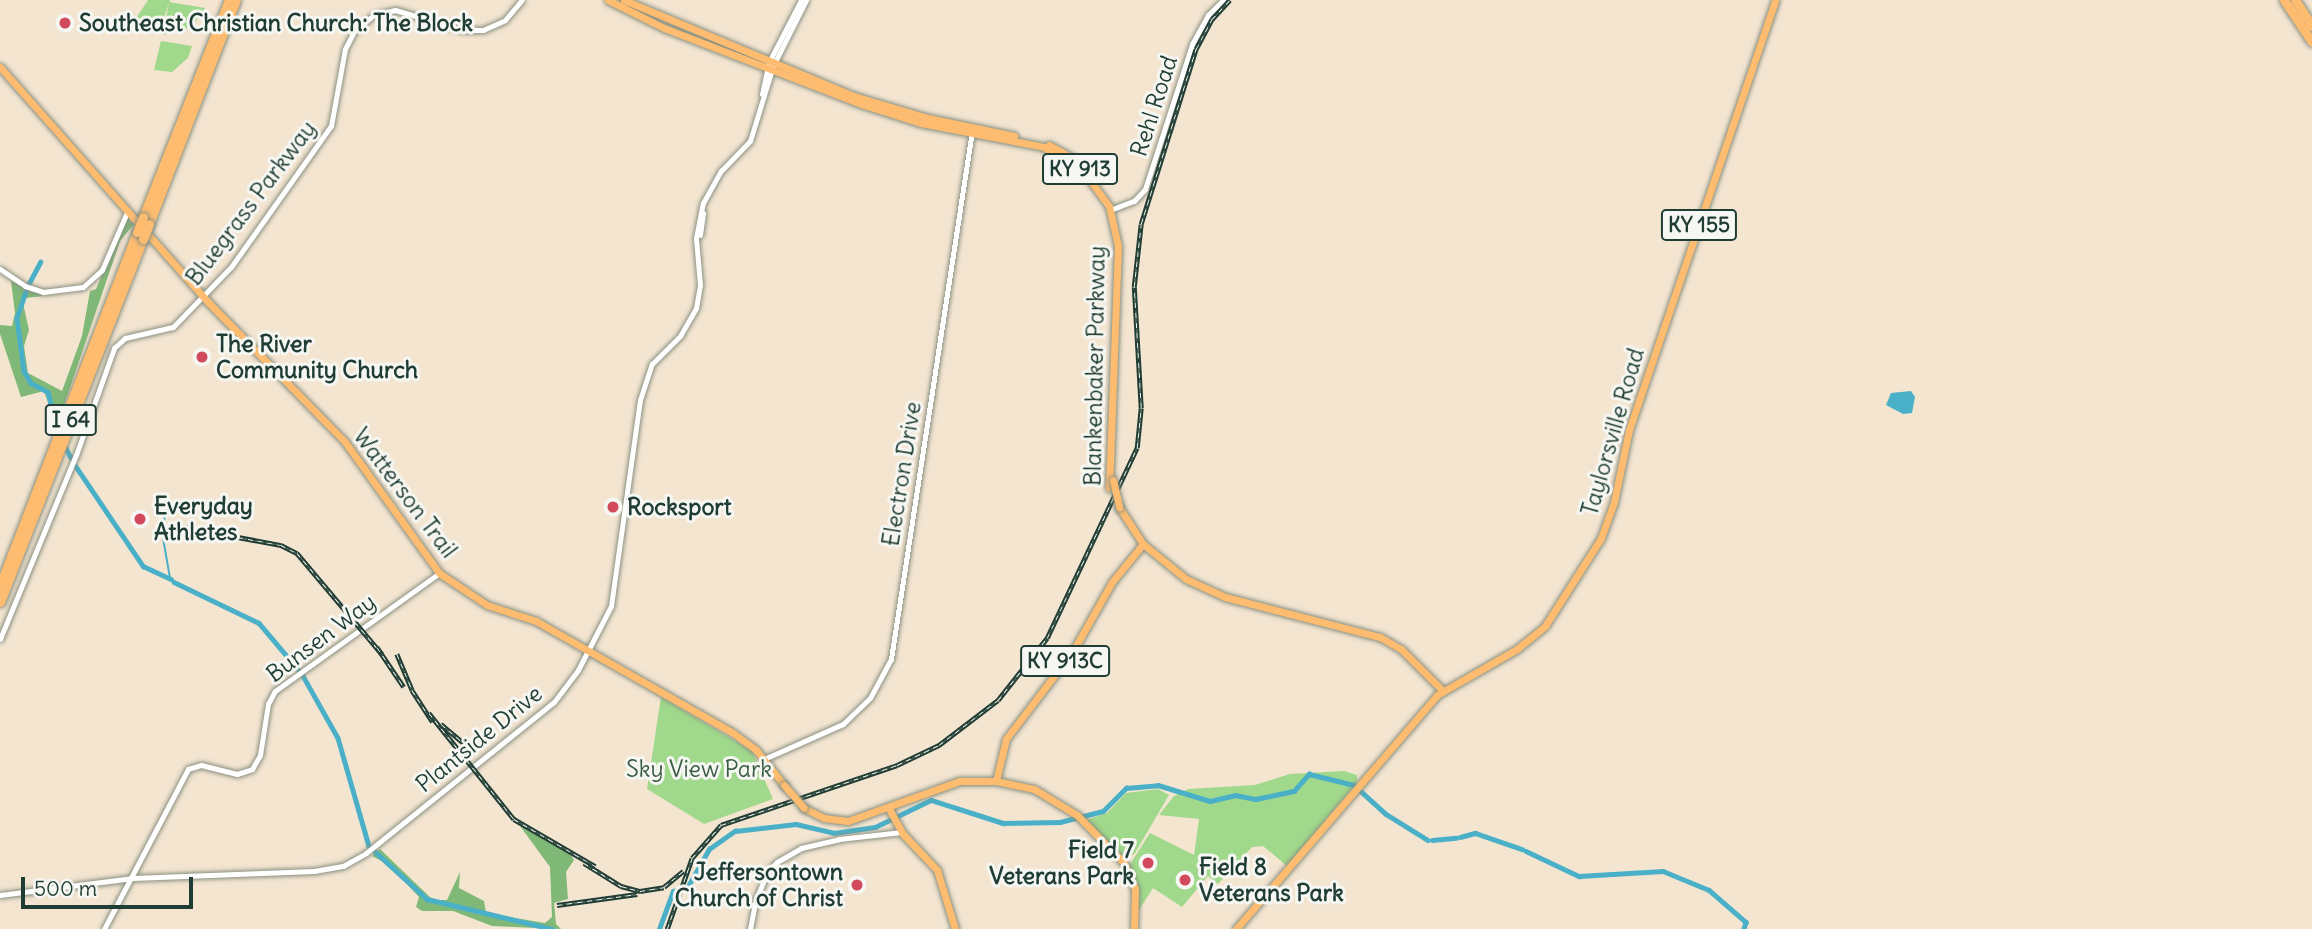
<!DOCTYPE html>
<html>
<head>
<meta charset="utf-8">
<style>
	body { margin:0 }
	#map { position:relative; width:2312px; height:929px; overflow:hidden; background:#f4e5d1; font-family:Delius,sans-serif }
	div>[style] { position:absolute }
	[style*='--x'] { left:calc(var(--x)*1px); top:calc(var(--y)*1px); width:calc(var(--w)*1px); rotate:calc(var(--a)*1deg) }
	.green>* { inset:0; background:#a0d98b }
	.forest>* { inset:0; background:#80b977 }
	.water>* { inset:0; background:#49b0c8 }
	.stream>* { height:2px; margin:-1px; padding:0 1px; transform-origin:1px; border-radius:1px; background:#49b0c8 }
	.river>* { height:4.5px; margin:-2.25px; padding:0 2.25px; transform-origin:2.25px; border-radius:2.25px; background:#49b0c8 }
	.roads { filter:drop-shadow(0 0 2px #8a9182) drop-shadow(0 0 2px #8a9182) }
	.minor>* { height:5px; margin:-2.5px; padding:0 2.5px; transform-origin:2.5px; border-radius:2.5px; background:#fff }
	.major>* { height:7px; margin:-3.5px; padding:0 3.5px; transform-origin:3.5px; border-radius:3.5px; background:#fdbc70 }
	.highway>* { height:9px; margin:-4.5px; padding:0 4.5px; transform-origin:4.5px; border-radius:4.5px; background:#fdbc70 }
	.rail>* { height:4.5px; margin-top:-2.25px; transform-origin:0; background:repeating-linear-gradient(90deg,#f6f6f2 0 5px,#1f3d34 0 10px); box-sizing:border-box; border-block:2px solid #1f3d34 }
	.bridges { filter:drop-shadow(0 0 2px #8a9182) drop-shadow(0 0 2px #8a9182) }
	.major-bridge>* { height:7px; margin:-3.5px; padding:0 3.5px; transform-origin:3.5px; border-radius:3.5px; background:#fdbc70 }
	.highway-bridge>* { height:9px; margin:-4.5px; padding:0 4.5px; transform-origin:4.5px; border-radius:4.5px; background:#fdbc70 }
	.dots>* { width:19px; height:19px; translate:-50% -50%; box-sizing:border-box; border:4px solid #f6f6f2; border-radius:50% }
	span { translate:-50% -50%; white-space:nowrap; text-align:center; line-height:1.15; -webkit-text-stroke:6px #f6f6f2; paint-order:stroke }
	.shield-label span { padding:2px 5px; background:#f6f6f2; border:2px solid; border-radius:5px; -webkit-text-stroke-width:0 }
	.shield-label { font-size:21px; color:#1f3d34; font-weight:700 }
	.poi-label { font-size:23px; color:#1f3d34; font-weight:700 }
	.left { translate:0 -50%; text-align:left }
	.right { translate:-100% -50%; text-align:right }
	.street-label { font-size:23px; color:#1f3d34 }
	.park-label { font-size:23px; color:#395c45 }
	.scale { position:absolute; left:21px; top:877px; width:172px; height:32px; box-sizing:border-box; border:4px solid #1f3d34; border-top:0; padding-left:9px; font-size:21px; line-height:24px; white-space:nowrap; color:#1f3d34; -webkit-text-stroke:5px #f6f6f2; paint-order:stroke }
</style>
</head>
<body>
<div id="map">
	<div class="green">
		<i style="clip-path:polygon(148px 0,170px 0,159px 32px,135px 20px)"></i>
		<i style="clip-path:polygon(169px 2px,205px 8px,192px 27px,163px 35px)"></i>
		<i style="clip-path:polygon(161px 41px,192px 46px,188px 58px,172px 72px,154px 70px)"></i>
		<i style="clip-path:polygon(661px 697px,752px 751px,773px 799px,704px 824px,647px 789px)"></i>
		<i style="clip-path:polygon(1344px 771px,1357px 775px,1357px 782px,1287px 866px,1263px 846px,1252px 847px,1218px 884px,1208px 876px,1182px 907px,1153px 888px,1137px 913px,1129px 866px,1150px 833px,1194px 855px,1199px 819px,1159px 815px,1174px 796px,1188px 789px,1255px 785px,1290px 774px)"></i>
		<i style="clip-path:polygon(1158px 789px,1169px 795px,1135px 853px,1125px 862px,1086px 820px,1107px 813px,1126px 793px)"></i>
	</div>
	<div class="forest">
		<i style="clip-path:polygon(126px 218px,134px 224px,120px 241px,59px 420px,46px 433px,49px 405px,44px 391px,21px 397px,0 334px,0 325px,12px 326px,15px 313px,11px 281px,43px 296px,26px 298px,23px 303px,29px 330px,24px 346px,28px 373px,62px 391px,82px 336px,90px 291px,96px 289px)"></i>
		<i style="clip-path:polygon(520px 826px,569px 852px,574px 860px,566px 872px,568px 899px,554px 903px,556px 924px,561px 929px,492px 926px,453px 911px,422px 911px,416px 907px,419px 897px,389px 865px,372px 856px,380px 849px,433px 900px,447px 900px,460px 872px,459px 888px,484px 901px,486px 913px,545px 923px,552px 917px,550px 867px)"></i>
	</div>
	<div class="water">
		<i style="clip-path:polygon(1911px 391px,1915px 397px,1912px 413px,1903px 414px,1886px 405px,1891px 393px)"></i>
	</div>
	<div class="stream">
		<i style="--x:166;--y:497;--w:41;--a:94.2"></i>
		<i style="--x:163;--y:538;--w:41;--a:80.1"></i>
	</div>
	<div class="river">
		<i style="--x:28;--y:285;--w:26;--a:-62"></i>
		<i style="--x:27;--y:289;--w:31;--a:109"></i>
		<i style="--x:17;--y:318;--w:53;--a:82.5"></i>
		<i style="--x:24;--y:371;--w:14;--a:60"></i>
		<i style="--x:31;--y:383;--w:19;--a:28"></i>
		<i style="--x:48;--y:392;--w:33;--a:76"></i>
		<i style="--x:66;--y:448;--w:11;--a:63"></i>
		<i style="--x:75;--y:465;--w:122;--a:56"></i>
		<i style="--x:143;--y:566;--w:31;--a:25"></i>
		<i style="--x:174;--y:582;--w:94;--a:25.8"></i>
		<i style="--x:259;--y:623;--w:60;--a:49.7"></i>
		<i style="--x:302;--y:674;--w:73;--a:60.6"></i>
		<i style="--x:338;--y:738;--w:112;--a:74"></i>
		<i style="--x:369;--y:846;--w:79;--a:42.4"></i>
		<i style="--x:427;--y:899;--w:129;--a:13.5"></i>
		<i style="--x:1460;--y:837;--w:16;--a:-15"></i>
		<i style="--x:1475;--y:833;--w:50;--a:18.8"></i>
		<i style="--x:1432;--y:840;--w:24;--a:-5"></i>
		<i style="--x:1526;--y:851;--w:59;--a:25.3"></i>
		<i style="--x:1579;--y:876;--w:84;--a:-3.4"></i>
		<i style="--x:1663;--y:871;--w:50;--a:22.4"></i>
		<i style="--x:1709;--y:890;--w:49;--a:40.9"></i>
		<i style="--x:1746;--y:922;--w:7;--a:106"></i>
		<i style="--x:659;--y:929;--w:40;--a:-69.8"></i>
		<i style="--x:673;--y:891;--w:14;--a:-12"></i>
		<i style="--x:687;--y:888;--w:45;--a:-60.6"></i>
		<i style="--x:709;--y:849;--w:32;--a:-35"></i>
		<i style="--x:735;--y:831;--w:61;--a:-6.5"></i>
		<i style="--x:796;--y:824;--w:39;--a:13"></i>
		<i style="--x:834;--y:833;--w:41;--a:-8.3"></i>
		<i style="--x:875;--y:827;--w:62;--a:-25.7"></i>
		<i style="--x:931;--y:800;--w:76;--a:17.7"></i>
		<i style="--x:1003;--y:823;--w:57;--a:-1"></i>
		<i style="--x:1060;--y:822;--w:44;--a:-14.3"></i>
		<i style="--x:1103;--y:811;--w:33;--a:-45"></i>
		<i style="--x:1126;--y:788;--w:32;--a:-5"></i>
		<i style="--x:1158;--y:785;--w:54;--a:17.1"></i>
		<i style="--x:1210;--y:801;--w:26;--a:-13"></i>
		<i style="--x:1235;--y:795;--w:21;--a:11"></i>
		<i style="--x:1256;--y:799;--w:39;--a:-12"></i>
		<i style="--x:1294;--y:791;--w:23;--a:-49"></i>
		<i style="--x:1309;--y:774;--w:46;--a:13.7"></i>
		<i style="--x:1354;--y:785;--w:43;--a:42.2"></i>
		<i style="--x:1386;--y:814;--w:49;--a:31.8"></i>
	</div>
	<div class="roads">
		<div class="minor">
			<i style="--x:762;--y:94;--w:33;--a:-78"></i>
			<i style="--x:769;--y:62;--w:70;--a:-62.7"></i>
			<i style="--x:1110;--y:210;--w:26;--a:-21"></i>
			<i style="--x:1134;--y:201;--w:16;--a:-47"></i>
			<i style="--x:1145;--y:189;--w:152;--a:-72"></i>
			<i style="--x:1192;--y:44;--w:33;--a:-61"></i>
			<i style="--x:1208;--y:15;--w:21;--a:-45"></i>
			<i style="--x:700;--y:235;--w:22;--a:-82"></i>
			<i style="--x:0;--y:269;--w:30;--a:34"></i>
			<i style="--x:25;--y:286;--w:19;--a:18"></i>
			<i style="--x:43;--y:292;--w:40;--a:-7.1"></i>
			<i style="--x:83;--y:287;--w:25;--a:-42"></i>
			<i style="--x:102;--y:270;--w:65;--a:-66.6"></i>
			<i style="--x:0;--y:639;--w:199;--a:-67.6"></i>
			<i style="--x:76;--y:455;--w:114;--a:-70.4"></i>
			<i style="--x:114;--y:348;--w:15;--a:-42"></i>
			<i style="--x:125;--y:338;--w:49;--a:-12.9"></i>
			<i style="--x:173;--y:327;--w:83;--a:-46"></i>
			<i style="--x:231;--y:267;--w:173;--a:-54.7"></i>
			<i style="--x:331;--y:126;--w:78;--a:-79.7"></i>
			<i style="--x:345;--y:49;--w:20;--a:-63"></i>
			<i style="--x:354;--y:31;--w:26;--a:-39"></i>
			<i style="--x:374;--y:15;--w:22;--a:-13"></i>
			<i style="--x:395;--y:10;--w:71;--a:16.4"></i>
			<i style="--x:463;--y:30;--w:20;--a:0"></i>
			<i style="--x:483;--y:30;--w:24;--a:-24"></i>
			<i style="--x:505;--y:20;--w:26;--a:-50"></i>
			<i style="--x:764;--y:759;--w:86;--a:-23.9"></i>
			<i style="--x:843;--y:724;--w:37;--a:-44"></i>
			<i style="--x:870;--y:698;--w:44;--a:-61.7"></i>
			<i style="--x:891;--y:659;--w:534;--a:-81.28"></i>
			<i style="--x:0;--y:895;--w:134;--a:-7.3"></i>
			<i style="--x:133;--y:878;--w:181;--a:-2.2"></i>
			<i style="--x:314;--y:871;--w:29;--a:-10"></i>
			<i style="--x:343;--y:866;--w:26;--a:-29"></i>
			<i style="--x:366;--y:853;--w:241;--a:-38.8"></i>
			<i style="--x:554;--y:702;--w:40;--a:-53"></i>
			<i style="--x:578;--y:670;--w:72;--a:-62.7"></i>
			<i style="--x:611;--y:606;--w:208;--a:-82"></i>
			<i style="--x:640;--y:400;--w:38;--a:-72"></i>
			<i style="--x:652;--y:364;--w:40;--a:-45"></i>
			<i style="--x:680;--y:336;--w:32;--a:-60"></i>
			<i style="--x:696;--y:308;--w:23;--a:-80"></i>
			<i style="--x:700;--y:285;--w:47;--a:-94.9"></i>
			<i style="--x:696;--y:238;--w:36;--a:-79"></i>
			<i style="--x:703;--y:203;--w:37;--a:-61"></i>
			<i style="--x:721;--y:171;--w:42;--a:-46"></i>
			<i style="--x:750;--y:141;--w:78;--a:-73"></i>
			<i style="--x:773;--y:66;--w:74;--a:-63.4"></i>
			<i style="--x:104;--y:929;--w:181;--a:-62.3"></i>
			<i style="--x:188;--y:769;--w:14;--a:-17"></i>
			<i style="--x:201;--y:765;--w:37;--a:14"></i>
			<i style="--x:237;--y:774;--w:16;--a:-18"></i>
			<i style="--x:252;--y:769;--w:16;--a:-60"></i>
			<i style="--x:260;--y:755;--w:52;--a:-81.1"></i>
			<i style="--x:268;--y:704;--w:15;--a:-62"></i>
			<i style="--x:275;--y:691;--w:202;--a:-35.7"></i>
			<i style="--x:750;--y:929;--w:31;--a:-79"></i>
			<i style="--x:756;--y:899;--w:30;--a:-67"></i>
			<i style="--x:768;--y:871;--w:13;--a:-45"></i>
			<i style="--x:777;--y:862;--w:28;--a:-30"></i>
			<i style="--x:801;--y:848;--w:39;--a:-13"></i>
			<i style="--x:839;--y:839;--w:63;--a:-6.3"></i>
		</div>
		<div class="major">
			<i style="--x:608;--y:0;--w:63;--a:26.6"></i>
			<i style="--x:664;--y:28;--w:214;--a:21.1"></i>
			<i style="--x:864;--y:105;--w:60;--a:17.5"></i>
			<i style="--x:921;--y:123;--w:125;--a:11"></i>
			<i style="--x:1044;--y:147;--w:52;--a:34"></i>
			<i style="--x:1087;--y:176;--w:37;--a:54"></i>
			<i style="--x:1109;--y:206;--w:41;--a:77.3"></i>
			<i style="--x:1118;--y:246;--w:242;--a:92.1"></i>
			<i style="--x:624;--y:0;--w:249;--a:22.7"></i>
			<i style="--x:854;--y:96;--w:77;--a:16.6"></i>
			<i style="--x:928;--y:118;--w:88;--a:11.8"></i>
			<i style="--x:0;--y:67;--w:315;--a:48.5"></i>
			<i style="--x:209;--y:303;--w:194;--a:45.6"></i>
			<i style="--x:345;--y:442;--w:161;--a:54.3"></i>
			<i style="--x:439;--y:573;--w:58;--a:33.7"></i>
			<i style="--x:487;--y:605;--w:52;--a:18.1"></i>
			<i style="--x:536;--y:621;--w:227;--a:29.6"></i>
			<i style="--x:733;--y:733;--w:29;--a:36"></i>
			<i style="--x:756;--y:750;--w:45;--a:51.3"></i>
			<i style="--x:1049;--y:145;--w:26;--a:29"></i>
			<i style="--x:1119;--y:507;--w:44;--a:57"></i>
			<i style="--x:1143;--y:544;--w:55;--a:39.1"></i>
			<i style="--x:1186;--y:579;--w:43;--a:24.8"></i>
			<i style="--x:1225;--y:597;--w:160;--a:14.5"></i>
			<i style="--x:1380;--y:637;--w:24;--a:30"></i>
			<i style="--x:1401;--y:649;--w:58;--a:45"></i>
			<i style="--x:996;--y:781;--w:43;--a:-76.6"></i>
			<i style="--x:1006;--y:739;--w:111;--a:-52.7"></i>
			<i style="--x:1073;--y:651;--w:79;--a:-60.5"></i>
			<i style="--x:1112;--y:582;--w:49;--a:-50.8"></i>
			<i style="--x:888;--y:807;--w:31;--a:61"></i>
			<i style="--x:903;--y:834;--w:50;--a:46.6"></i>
			<i style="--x:937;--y:870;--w:62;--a:73"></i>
			<i style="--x:804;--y:808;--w:22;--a:27"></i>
			<i style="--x:824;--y:818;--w:24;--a:7"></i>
			<i style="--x:848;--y:821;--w:119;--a:-19.7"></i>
			<i style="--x:960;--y:781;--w:36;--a:0"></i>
			<i style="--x:996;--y:781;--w:39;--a:12"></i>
			<i style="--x:1034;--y:789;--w:50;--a:31.2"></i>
			<i style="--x:1077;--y:815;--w:67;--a:45.6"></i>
			<i style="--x:1124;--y:863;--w:28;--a:67"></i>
			<i style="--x:1135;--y:889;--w:40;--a:91.4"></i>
			<i style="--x:1236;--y:929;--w:308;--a:-49.3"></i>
			<i style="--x:1437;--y:695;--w:92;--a:-29.9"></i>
			<i style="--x:1517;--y:649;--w:36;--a:-39"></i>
			<i style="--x:1545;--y:626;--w:104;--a:-57.5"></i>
			<i style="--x:1601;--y:538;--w:38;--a:-70"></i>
			<i style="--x:1614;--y:502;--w:74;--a:-78.2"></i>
			<i style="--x:1629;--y:430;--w:454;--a:-71.2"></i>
		</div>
		<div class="highway">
			<i style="--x:2284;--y:0;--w:50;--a:56.3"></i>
			<i style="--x:2295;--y:0;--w:31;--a:57"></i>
			<i style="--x:143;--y:217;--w:233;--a:-68.4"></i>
			<i style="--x:149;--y:224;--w:240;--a:-68.8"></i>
			<i style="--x:0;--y:585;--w:379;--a:-68.8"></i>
			<i style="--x:0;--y:602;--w:390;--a:-68.5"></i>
		</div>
	</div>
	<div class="rail">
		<i style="--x:179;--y:526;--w:104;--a:10.6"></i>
		<i style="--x:281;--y:545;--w:18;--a:27"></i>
		<i style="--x:297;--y:553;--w:132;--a:49.9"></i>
		<i style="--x:377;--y:647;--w:48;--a:56"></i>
		<i style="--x:397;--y:654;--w:39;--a:67"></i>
		<i style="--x:412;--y:690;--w:38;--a:57"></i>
		<i style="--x:429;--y:713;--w:136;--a:51.3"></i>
		<i style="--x:514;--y:819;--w:94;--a:30.1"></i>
		<i style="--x:441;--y:724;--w:38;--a:40"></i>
		<i style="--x:584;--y:863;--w:44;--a:31.9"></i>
		<i style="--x:621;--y:886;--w:20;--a:15"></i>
		<i style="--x:640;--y:891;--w:24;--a:-9"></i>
		<i style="--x:664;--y:887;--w:25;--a:-40"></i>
		<i style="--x:557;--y:905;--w:81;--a:-7.8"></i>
		<i style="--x:667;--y:929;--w:75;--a:-70.6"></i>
		<i style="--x:692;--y:858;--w:44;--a:-48.7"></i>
		<i style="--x:721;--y:825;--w:186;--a:-18.8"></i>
		<i style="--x:897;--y:765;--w:47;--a:-25.5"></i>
		<i style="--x:939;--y:745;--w:74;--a:-37.3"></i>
		<i style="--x:998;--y:700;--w:79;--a:-51.7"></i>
		<i style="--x:1047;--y:638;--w:210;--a:-64.7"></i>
		<i style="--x:1137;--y:448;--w:40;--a:-84.3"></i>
		<i style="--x:1141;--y:408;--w:121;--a:-93.3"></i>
		<i style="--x:1134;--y:287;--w:63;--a:-83.7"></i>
		<i style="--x:1141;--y:224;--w:183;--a:-72.6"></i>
		<i style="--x:1196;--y:49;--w:34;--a:-62"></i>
		<i style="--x:1212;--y:19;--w:26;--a:-47"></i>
	</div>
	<div class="bridges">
		<div class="major-bridge">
			<i style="--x:1113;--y:480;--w:28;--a:77"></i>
			<i style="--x:784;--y:785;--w:30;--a:49"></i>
		</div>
		<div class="highway-bridge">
			<i style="--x:137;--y:232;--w:16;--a:-68"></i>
			<i style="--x:143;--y:239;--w:16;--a:-68"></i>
		</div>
	</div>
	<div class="dots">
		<i style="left:65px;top:23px;background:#d1495b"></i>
		<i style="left:202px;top:357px;background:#d1495b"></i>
		<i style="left:613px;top:507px;background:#d1495b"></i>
		<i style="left:140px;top:519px;background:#d1495b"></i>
		<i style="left:1148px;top:863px;background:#d1495b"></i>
		<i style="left:1185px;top:880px;background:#d1495b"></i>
		<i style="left:857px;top:885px;background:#d1495b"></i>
	</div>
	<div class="shield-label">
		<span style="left:1080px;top:169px">KY 913</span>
		<span style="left:1699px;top:225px">KY 155</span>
		<span style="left:71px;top:420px">I 64</span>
		<span style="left:1065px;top:661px">KY 913C</span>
	</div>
	<div class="poi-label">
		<span class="left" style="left:79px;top:23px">Southeast Christian Church: The Block</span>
		<span class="left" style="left:216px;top:357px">The River<br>Community Church</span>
		<span class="left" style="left:154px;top:519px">Everyday<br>Athletes</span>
		<span class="left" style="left:627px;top:507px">Rocksport</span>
		<span class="right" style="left:1134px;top:863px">Field 7<br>Veterans Park</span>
		<span class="left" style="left:1199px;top:880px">Field 8<br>Veterans Park</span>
		<span class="right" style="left:843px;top:885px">Jeffersontown<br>Church of Christ</span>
	</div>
	<div class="street-label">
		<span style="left:1154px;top:106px;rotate:-72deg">Rehl Road</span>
		<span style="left:251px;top:203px;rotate:-53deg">Bluegrass Parkway</span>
		<span style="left:1095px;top:366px;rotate:-89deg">Blankenbaker Parkway</span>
		<span style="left:1613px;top:432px;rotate:-74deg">Taylorsville Road</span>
		<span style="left:902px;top:474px;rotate:-81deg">Electron Drive</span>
		<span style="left:405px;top:493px;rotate:53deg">Watterson Trail</span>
		<span style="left:321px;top:638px;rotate:-37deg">Bunsen Way</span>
		<span style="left:479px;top:739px;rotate:-39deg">Plantside Drive</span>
	</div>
	<div class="park-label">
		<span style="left:699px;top:769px">Sky View Park</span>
	</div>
	<div class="scale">500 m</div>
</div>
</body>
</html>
